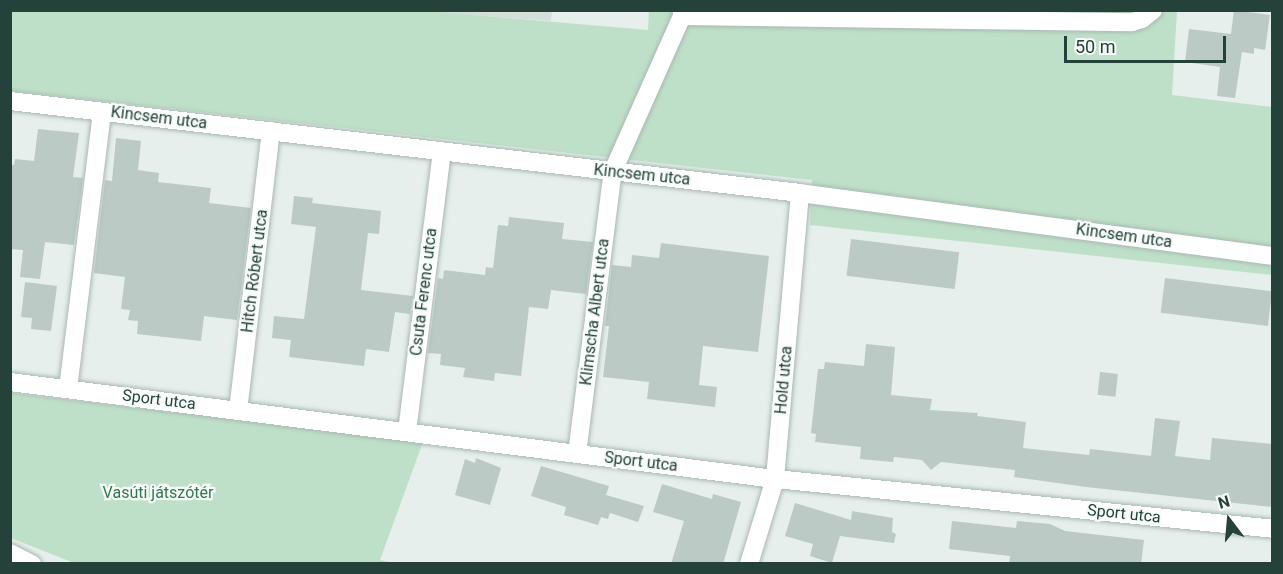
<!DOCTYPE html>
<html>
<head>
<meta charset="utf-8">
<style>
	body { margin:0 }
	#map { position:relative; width:1283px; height:574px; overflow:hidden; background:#e6efeb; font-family:Roboto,sans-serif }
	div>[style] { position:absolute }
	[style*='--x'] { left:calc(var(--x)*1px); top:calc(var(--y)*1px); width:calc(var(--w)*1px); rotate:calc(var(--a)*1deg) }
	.built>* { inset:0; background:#d4dfda }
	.green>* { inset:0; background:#bfe0c8 }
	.building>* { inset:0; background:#bbcac4; transform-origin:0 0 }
	.roads { filter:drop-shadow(0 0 2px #a8b8b2) drop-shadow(0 0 2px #a8b8b2) }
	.minor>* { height:18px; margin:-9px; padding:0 9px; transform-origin:9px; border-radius:9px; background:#fff }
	span { translate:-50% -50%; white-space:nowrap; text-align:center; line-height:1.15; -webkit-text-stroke:4.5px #f7fbf9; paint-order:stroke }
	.street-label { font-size:16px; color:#24423a }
	.park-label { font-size:16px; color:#2d7a4b }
	.frame { position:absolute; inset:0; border:12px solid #24423a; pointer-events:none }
	.north { position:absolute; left:1199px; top:490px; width:60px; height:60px; -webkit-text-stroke:4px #f7fbf9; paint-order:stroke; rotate:344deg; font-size:16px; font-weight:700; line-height:24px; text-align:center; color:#24423a }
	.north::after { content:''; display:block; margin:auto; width:21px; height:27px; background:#24423a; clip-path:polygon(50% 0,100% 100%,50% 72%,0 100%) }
	.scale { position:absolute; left:1064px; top:36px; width:162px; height:27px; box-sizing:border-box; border:3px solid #24423a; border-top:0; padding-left:8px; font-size:18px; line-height:21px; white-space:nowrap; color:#24423a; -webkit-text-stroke:4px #f7fbf9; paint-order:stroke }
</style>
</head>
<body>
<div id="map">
	<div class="built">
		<i style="clip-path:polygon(415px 11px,552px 11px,551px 21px)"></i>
	</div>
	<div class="green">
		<i style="clip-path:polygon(415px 10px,648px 30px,649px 10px,1177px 11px,1172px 95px,1272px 107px,1272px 275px,810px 225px,812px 180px,11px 91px,11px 11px)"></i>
		<i style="clip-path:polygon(11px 393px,423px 442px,380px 560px,395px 563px,74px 563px,11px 538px)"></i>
	</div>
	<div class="building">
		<i style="clip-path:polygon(1234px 10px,1270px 15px,1265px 50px,1254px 48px,1254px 54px,1242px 52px,1235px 98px,1217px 96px,1220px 67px,1185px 62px,1189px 29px,1231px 34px)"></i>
		<i style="clip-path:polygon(38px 129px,79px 133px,73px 177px,83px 178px,74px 245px,45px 242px,40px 279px,20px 277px,23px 250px,10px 249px,10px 165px,14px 165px,15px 159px,34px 161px)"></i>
		<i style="clip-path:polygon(116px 138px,141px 141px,138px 170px,159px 173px,158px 182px,211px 188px,209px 203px,251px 208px,237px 320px,204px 316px,201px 341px,137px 334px,138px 321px,128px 320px,130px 310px,121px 309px,125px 277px,94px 273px,105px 180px,112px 181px)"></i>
		<i style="clip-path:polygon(294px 196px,313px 198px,312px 203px,381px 211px,379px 234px,368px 233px,361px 290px,413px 296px,410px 314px,395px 312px,389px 352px,366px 349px,364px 366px,289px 357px,291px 340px,272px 338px,274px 316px,304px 319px,316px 227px,291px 224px)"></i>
		<i style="clip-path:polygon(509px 217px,564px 223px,562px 239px,593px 242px,586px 294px,551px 290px,548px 309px,529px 307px,521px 376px,495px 373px,494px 381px,463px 377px,465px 368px,440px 365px,441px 354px,428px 353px,438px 278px,443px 279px,444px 270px,485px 275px,486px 267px,493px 268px,498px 225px,508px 226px)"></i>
		<i style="left:851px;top:239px;width:109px;height:37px;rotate:7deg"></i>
		<i style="clip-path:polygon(661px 243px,769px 256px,758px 352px,703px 346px,699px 385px,717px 387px,715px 407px,647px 399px,649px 382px,603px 377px,609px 326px,605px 326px,612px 265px,631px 267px,632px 255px,659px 258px)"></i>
		<i style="left:1165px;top:278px;width:108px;height:35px;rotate:7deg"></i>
		<i style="clip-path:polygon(25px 282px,57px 286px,51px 331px,31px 329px,32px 318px,21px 317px)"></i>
		<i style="clip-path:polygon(866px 344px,895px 347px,891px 395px,932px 399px,930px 410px,978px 413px,977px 416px,1026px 422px,1023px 448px,1089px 455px,1090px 449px,1151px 456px,1155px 418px,1180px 421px,1175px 456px,1210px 460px,1212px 438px,1272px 444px,1272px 507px,1086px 487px,1014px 477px,1015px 470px,977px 466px,941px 462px,931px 470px,922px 460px,894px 457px,893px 462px,860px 459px,861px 447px,815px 442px,816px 434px,811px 433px,818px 369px,824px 369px,825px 362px,864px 366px)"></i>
		<i style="left:1100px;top:372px;width:18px;height:23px;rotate:6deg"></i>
		<i style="clip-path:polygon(476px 458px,501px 468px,490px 505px,455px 495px,465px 459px,475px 463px)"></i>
		<i style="clip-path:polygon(541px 466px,609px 486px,606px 495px,644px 506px,638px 522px,610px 513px,608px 519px,601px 517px,598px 525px,564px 515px,566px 507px,531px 496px)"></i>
		<i style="clip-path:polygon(662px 484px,712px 499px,713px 494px,741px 502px,723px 564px,671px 564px,684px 521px,653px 512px)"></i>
		<i style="clip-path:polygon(795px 503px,851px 520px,852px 511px,893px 518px,892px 532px,896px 534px,894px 543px,840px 536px,832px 563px,810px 556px,813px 544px,785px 536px)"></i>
		<i style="clip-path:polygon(952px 521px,1016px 528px,1017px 521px,1050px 524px,1065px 531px,1144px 540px,1141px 564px,1009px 564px,1010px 556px,949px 549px)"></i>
	</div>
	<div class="roads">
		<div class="minor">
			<i style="--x:682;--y:16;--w:450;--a:0.8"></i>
			<i style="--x:1132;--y:22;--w:10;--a:-17"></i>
			<i style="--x:1142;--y:19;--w:14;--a:-39"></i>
			<i style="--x:10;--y:101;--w:795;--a:6.64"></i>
			<i style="--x:800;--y:193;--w:476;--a:7.6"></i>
			<i style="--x:10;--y:382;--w:771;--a:7.23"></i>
			<i style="--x:775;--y:479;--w:500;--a:5.7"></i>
			<i style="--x:68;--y:389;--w:279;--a:-83"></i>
			<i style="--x:238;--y:411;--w:282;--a:-83.3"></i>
			<i style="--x:407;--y:432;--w:282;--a:-82.9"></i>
			<i style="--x:577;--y:454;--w:285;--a:-82.8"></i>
			<i style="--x:613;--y:171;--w:170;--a:-66"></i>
			<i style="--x:682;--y:16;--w:6;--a:-90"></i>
			<i style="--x:10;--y:553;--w:25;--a:27"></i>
			<i style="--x:749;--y:564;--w:89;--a:-73"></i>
			<i style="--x:775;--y:479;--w:287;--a:-85"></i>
		</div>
	</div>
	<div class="street-label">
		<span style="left:159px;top:118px;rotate:7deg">Kincsem utca</span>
		<span style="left:642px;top:175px;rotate:6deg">Kincsem utca</span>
		<span style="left:1124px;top:236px;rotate:8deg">Kincsem utca</span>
		<span style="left:255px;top:271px;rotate:-83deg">Hitch Róbert utca</span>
		<span style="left:424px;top:292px;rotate:-83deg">Csuta Ferenc utca</span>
		<span style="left:595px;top:312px;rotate:-83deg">Klimscha Albert utca</span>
		<span style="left:784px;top:380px;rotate:-85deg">Hold utca</span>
		<span style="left:159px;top:400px;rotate:7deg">Sport utca</span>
		<span style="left:641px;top:462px;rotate:7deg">Sport utca</span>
		<span style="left:1124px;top:514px;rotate:6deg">Sport utca</span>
	</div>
	<div class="park-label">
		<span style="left:158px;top:493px">Vasúti játszótér</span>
	</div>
	<div class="frame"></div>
	<div class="north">N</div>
	<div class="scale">50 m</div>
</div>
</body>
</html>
